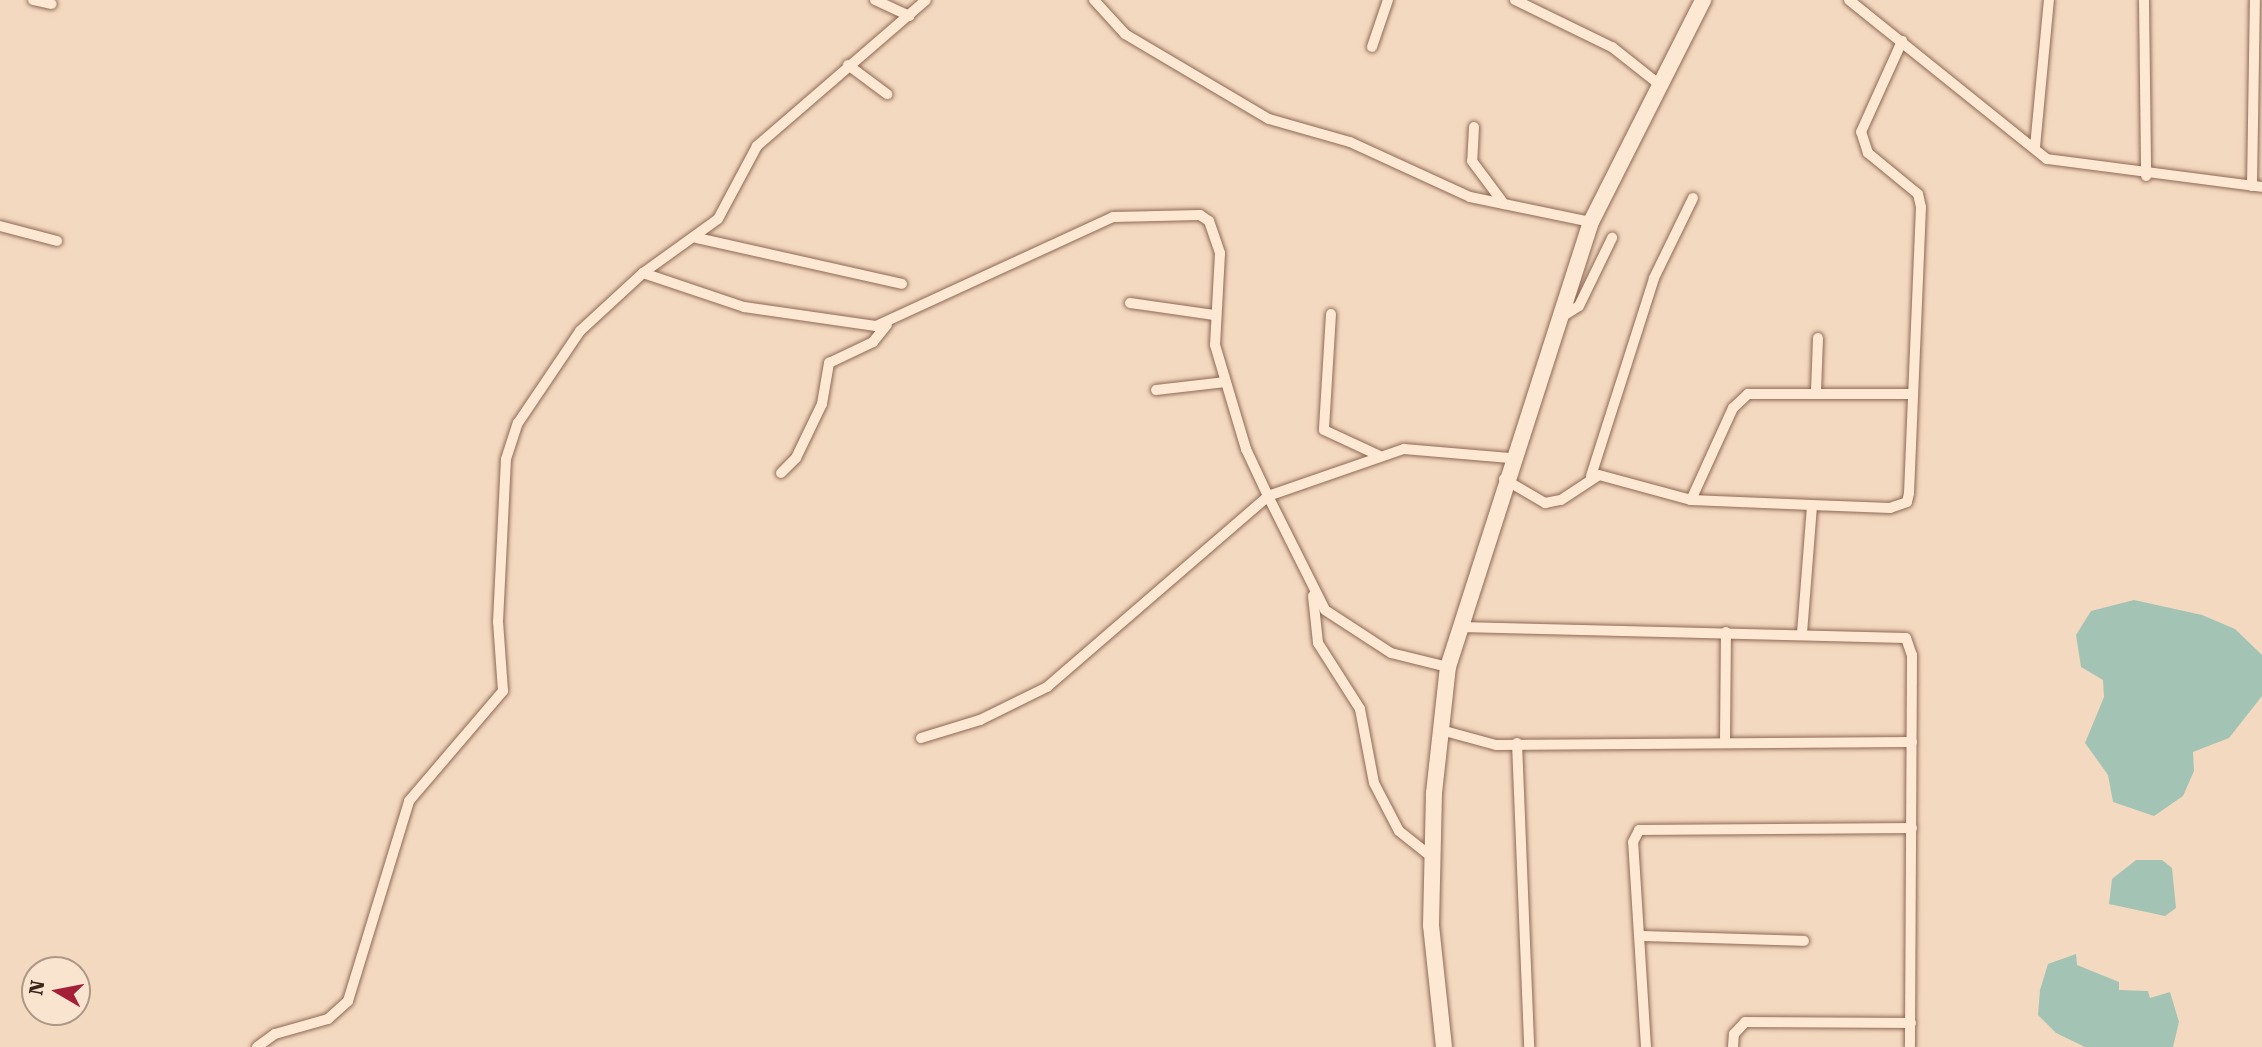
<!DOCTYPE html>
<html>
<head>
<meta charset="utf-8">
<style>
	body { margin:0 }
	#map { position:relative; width:2262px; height:1047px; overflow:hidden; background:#f3d9bf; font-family:"Roboto Serif",serif }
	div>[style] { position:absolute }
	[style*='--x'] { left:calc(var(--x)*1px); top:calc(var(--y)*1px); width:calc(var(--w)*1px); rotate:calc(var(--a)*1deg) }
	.water>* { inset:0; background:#a3c4b4 }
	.roads { filter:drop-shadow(0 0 2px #8e6855) drop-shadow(0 0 2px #8e6855) }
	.street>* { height:10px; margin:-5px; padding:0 5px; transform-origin:5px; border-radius:5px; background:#fde8d3 }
	.secondary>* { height:16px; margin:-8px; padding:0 8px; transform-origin:8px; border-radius:8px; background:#fde8d3 }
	span { translate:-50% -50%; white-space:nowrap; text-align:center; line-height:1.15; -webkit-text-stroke:5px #f9e5cf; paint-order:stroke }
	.north { position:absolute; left:21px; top:956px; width:70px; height:70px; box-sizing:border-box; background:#f9e5cf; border:2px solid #ad9887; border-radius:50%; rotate:280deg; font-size:19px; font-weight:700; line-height:28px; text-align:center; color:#3b251b }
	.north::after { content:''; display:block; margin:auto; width:24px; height:32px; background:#a41e38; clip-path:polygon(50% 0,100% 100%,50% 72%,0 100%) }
</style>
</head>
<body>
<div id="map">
	<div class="water">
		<i style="clip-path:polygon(2134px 600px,2202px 615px,2235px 629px,2262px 655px,2262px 696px,2229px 738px,2193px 752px,2194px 771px,2183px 796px,2154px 816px,2113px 802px,2108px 775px,2085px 743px,2104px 697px,2103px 680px,2081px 667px,2076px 635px,2091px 611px)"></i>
		<i style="clip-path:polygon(2136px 860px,2162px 860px,2172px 868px,2176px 908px,2165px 916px,2109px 904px,2112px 879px)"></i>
		<i style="clip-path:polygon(2076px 954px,2077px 965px,2119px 982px,2119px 990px,2148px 991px,2150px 998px,2170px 992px,2179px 1022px,2173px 1047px,2085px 1047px,2056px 1033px,2038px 1015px,2040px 990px,2048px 964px)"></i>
	</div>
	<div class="roads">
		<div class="street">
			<i style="--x:33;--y:0;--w:19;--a:12"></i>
			<i style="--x:875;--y:0;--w:38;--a:25"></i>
			<i style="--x:1094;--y:0;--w:46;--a:47.6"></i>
			<i style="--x:1125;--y:34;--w:167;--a:30.6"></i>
			<i style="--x:1269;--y:119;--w:84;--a:15.9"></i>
			<i style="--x:1350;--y:142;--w:132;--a:24.6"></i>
			<i style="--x:1470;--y:197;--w:124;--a:11.7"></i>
			<i style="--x:1515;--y:0;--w:108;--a:25.9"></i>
			<i style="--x:1612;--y:47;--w:61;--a:38.4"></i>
			<i style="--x:1849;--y:0;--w:254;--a:38.8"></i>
			<i style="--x:2047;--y:159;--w:217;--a:7.4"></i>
			<i style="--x:2144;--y:0;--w:176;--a:89.3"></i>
			<i style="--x:1372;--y:47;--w:50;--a:-71.2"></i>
			<i style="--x:848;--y:65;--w:49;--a:36.6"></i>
			<i style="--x:1474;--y:127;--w:34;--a:93"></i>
			<i style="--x:1472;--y:161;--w:54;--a:53.3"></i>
			<i style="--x:2035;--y:147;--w:148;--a:-84.6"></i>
			<i style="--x:2252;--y:186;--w:186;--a:-89.1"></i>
			<i style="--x:0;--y:226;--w:59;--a:14.7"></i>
			<i style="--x:697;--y:238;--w:210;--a:12.6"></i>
			<i style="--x:643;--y:273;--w:107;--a:18.6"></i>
			<i style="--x:744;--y:307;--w:133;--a:8.2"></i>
			<i style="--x:876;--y:326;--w:261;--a:-24.7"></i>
			<i style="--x:1113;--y:217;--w:87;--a:-1.3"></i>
			<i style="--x:1200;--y:215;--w:11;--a:34"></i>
			<i style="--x:1209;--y:221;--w:34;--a:71"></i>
			<i style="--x:1220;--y:253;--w:92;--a:93.1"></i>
			<i style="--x:1215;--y:345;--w:109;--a:73.4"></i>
			<i style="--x:1246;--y:449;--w:52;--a:64.9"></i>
			<i style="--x:1268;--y:496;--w:144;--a:-19.1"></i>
			<i style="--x:1404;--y:449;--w:106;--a:4.9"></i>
			<i style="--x:1130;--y:303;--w:85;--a:8.1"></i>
			<i style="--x:1331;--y:314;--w:116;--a:93.5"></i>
			<i style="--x:1324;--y:430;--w:60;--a:24.8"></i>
			<i style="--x:1560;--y:318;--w:22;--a:-32"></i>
			<i style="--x:1579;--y:306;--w:76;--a:-64.1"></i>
			<i style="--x:1156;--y:390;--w:70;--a:-6.5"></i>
			<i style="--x:1816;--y:391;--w:53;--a:-87.8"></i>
			<i style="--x:781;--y:473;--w:21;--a:-45"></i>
			<i style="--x:796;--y:458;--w:60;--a:-64.3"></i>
			<i style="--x:822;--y:404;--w:42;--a:-80.3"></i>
			<i style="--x:829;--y:363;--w:49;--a:-25.5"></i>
			<i style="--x:873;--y:342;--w:22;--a:-51"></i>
			<i style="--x:1591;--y:476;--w:208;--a:-72.3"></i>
			<i style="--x:1654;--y:278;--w:89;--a:-64"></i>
			<i style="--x:1504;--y:479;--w:48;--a:30.3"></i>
			<i style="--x:1545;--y:503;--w:16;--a:-11"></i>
			<i style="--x:1561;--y:500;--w:45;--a:-33.3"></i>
			<i style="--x:1599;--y:475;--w:95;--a:15.2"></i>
			<i style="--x:1691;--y:500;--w:121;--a:2.4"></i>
			<i style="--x:1691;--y:500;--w:101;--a:-65.5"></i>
			<i style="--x:1733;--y:408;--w:21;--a:-43"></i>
			<i style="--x:1748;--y:394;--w:161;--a:0"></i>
			<i style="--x:1313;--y:596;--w:47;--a:83.9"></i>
			<i style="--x:1318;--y:643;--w:78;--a:57.5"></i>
			<i style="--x:1360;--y:709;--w:75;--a:79.3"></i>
			<i style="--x:1374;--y:783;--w:54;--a:62.5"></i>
			<i style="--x:1399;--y:831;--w:43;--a:38.5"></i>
			<i style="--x:1460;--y:627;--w:446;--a:1.4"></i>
			<i style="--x:1906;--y:638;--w:18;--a:71"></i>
			<i style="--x:1912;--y:655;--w:392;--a:90.3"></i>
			<i style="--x:1802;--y:633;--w:128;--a:-85.5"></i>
			<i style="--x:1812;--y:505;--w:78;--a:2.2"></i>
			<i style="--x:1890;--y:508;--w:18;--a:-19"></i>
			<i style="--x:1907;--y:502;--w:9;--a:-77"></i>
			<i style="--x:1909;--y:493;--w:286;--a:-87.6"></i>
			<i style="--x:1921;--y:207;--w:13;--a:-103"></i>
			<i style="--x:1918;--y:194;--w:65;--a:-140.6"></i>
			<i style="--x:1868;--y:153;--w:22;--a:-108"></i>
			<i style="--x:1861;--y:132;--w:100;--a:-65.7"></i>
			<i style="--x:1441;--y:730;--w:57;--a:15.3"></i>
			<i style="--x:1496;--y:745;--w:416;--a:-0.4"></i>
			<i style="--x:921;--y:738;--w:62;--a:-17"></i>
			<i style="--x:980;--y:720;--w:75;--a:-26.2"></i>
			<i style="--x:1047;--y:687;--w:292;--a:-40.8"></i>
			<i style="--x:1268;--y:496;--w:127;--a:63.4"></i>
			<i style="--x:1325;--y:610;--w:79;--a:33.1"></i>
			<i style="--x:1391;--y:653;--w:59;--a:13.8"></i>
			<i style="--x:1725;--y:742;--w:110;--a:-89.5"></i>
			<i style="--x:1517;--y:743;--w:304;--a:87.7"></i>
			<i style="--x:1640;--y:936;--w:164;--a:1.7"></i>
			<i style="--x:257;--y:1047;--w:22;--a:-36"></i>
			<i style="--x:275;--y:1034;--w:55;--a:-15.8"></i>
			<i style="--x:328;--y:1019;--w:27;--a:-42"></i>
			<i style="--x:348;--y:1001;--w:209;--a:-73"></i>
			<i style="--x:409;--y:801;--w:145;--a:-49.5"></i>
			<i style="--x:503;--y:691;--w:69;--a:-94.1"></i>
			<i style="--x:498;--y:622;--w:163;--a:-87.2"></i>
			<i style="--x:506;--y:459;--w:38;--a:-72"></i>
			<i style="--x:518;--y:423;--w:111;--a:-56"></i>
			<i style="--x:580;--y:331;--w:86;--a:-42.6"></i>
			<i style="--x:643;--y:273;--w:92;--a:-35.8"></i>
			<i style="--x:718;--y:219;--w:83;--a:-61.9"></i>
			<i style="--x:757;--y:146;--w:223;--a:-40.8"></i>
			<i style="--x:1646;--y:1047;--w:205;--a:-93.6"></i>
			<i style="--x:1633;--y:842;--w:13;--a:-63"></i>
			<i style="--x:1639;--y:830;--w:273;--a:-0.4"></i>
			<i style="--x:1733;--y:1047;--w:13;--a:-86"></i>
			<i style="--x:1734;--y:1034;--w:16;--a:-47"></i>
			<i style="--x:1745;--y:1022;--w:166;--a:0.3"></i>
		</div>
		<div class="secondary">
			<i style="--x:1444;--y:1047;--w:123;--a:-96.1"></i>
			<i style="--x:1431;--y:925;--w:132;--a:-88.7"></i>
			<i style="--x:1434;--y:793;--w:127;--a:-83.7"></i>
			<i style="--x:1448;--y:667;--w:467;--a:-72.2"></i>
			<i style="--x:1591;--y:222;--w:249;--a:-63.2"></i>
		</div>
	</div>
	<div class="north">N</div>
</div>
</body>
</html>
